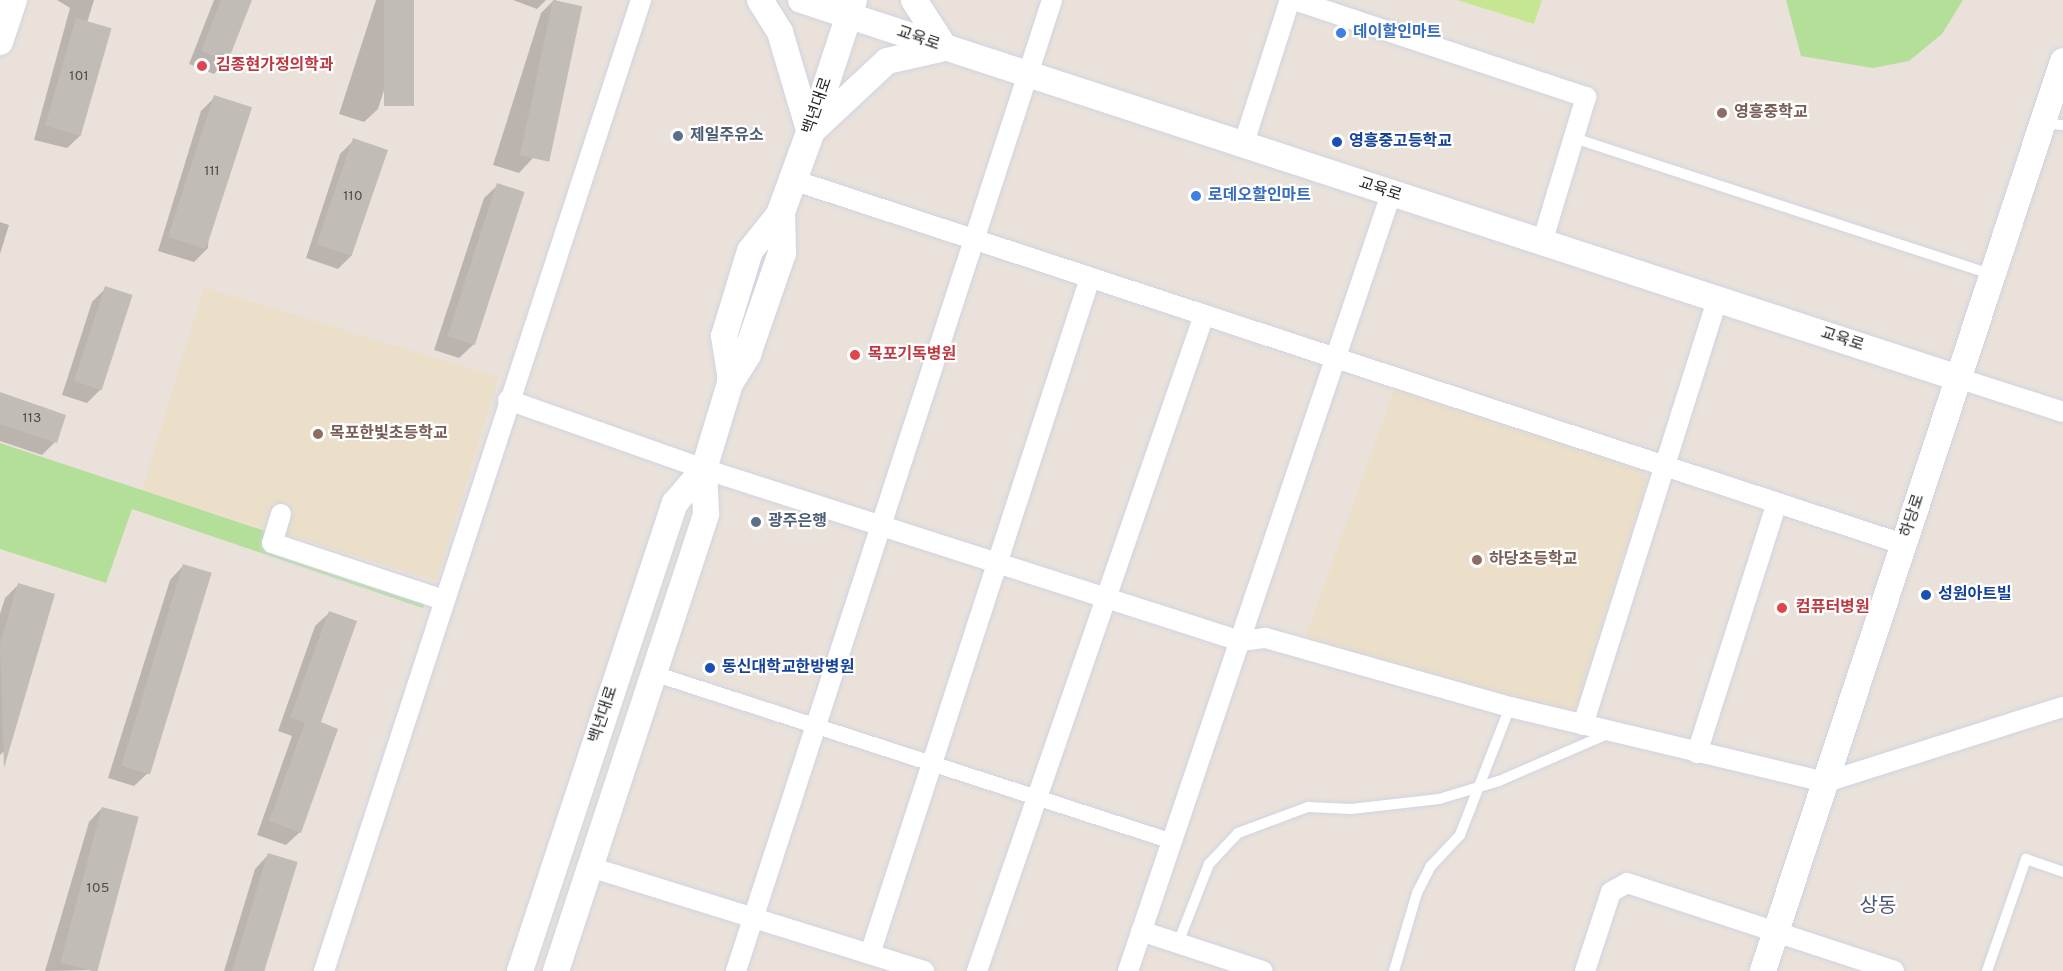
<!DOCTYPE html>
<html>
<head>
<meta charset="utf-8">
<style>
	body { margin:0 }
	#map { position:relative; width:2063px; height:971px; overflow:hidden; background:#eae2da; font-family:Overpass,"Noto Sans KR",sans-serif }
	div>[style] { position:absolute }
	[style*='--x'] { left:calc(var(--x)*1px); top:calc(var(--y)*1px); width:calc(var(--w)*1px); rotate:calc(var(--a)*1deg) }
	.education>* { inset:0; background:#ebdfca; transform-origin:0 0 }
	.green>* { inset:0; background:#b4df99 }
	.pitch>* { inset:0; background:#c7e694 }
	.shadow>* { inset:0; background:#0003 }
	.building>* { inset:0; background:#c2bcb7; transform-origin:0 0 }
	.roads { filter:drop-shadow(0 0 2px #d0d4e1) drop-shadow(0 0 2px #d0d4e1) }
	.service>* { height:10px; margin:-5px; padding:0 5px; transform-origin:5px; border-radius:5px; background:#fff }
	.pedestrian>* { height:15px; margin:-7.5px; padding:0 7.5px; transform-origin:7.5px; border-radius:7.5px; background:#fff }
	.minor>* { height:20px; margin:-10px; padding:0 10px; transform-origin:10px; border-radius:10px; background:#fff }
	.tertiary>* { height:26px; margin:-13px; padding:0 13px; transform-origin:13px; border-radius:13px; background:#fff }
	.secondary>* { height:28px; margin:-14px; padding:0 14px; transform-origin:14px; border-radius:14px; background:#fff }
	.dots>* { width:16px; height:16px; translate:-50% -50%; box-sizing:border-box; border:3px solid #fff; border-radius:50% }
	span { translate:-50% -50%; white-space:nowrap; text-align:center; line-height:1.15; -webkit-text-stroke:4.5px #fff; paint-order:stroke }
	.number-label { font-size:14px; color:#4e4d4c }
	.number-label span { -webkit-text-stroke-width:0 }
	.shop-label { font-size:16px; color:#366cbe; font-weight:700 }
	.left { translate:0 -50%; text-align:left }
	.street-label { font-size:16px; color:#282828 }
	.health-label { font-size:16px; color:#be3a42; font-weight:700 }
	.education-label { font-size:16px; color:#785e54; font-weight:700 }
	.service-label { font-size:16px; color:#4e5e75; font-weight:700 }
	.transit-label { font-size:16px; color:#164399; font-weight:700 }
	.quarter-label { font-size:20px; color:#4b5576 }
</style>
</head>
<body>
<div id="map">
	<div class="education">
		<i style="left:204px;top:287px;width:308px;height:213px;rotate:17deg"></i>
		<i style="clip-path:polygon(1395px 387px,1641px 469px,1647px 480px,1572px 720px,1304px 641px)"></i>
	</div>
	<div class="green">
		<i style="clip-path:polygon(1786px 0,1963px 0,1942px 34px,1909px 61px,1873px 68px,1801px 56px)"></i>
		<i style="clip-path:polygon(0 443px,431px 586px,423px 608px,132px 509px,106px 583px,0 549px)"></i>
	</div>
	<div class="pitch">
		<i style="clip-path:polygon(1457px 0,1542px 0,1534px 24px)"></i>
	</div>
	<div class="shadow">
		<i style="clip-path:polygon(57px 0,94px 0,87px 23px,81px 135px,67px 148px,34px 140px,70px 8px)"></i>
		<i style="clip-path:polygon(214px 0,251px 0,227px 60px,214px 74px,189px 64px)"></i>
		<i style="clip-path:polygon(376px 0,413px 0,378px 109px,364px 122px,339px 114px)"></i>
		<i style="clip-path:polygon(513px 0,546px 0,537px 9px)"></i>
		<i style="clip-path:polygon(554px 0,580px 7px,532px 159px,519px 173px,493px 165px,541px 13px)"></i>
		<i style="clip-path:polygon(215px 97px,208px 248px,194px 262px,158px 251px,201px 111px)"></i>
		<i style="clip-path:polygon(354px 140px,352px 255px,338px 269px,306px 258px,340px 154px)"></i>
		<i style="clip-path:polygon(498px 185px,473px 345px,459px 358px,434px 350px,484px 198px)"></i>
		<i style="clip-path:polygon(0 222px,9px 225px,0 254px)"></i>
		<i style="clip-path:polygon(106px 288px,101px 389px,87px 403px,62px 395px,92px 302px)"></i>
		<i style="clip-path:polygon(0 394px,55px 442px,42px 455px,0 441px)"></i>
		<i style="clip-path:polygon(183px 566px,148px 773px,134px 786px,108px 778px,170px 580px)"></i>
		<i style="clip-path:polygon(18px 585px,8px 747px,0 755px,0 614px,5px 598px)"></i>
		<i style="clip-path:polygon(329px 613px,319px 723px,300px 832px,286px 845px,257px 835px,292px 736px,278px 731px,315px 626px)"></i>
		<i style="clip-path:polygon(102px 808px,92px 970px,45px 971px,89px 822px)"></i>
		<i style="clip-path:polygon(268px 855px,264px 971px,224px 971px,255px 869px)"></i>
	</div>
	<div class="building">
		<i style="clip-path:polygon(221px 0,252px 0,228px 61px,201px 51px)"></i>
		<i style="left:384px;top:0;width:30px;height:106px"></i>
		<i style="left:553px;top:0;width:30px;height:159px;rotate:12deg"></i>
		<i style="left:76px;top:18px;width:37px;height:112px;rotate:16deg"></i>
		<i style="left:214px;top:95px;width:40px;height:149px;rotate:18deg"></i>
		<i style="left:353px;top:138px;width:37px;height:112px;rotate:19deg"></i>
		<i style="left:497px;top:183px;width:29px;height:161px;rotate:18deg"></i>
		<i style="left:105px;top:286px;width:29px;height:100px;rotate:18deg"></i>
		<i style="clip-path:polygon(0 392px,66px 415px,57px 443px,0 424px)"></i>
		<i style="left:183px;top:564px;width:30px;height:211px;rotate:17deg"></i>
		<i style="clip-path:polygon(18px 583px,55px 594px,4px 768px,0 644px)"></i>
		<i style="clip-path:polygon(329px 611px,357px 621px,321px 722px,338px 729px,301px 833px,269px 821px,305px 723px,290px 717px)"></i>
		<i style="left:102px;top:807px;width:38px;height:161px;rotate:15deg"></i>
		<i style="left:268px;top:853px;width:31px;height:123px;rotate:17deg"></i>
	</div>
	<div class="roads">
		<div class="service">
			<i style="--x:2043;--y:123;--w:20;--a:6"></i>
			<i style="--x:1574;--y:138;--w:441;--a:18.1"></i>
			<i style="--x:1178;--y:943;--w:85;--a:-68.6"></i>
			<i style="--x:1209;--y:864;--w:42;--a:-46.9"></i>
			<i style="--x:1238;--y:833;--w:75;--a:-20.4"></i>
			<i style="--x:1308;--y:807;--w:43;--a:2.7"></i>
			<i style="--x:1351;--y:809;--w:89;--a:-6.5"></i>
			<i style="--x:1439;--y:799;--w:63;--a:-16.7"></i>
			<i style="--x:1499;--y:781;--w:121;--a:-23.4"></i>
			<i style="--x:1394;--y:971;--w:81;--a:-73.6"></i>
			<i style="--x:1417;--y:893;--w:29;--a:-63"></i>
			<i style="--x:1430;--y:867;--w:44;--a:-46.8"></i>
			<i style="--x:1460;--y:835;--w:137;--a:-68.7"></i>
			<i style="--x:1987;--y:971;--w:119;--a:-70.8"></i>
			<i style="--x:2026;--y:859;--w:39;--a:19"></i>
		</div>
		<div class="pedestrian">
			<i style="--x:653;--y:673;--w:546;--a:17.94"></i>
		</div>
		<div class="minor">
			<i style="--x:1294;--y:0;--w:308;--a:18.4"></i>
			<i style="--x:1586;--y:97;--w:152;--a:106.8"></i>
			<i style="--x:1243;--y:146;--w:153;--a:-72.2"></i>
			<i style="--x:793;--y:180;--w:1168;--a:18.16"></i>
			<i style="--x:1958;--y:378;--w:110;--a:17.9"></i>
			<i style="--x:508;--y:400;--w:208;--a:19.4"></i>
			<i style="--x:704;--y:469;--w:563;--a:17.79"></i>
			<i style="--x:1240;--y:641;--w:26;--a:-7"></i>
			<i style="--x:1266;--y:638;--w:254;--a:15.8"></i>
			<i style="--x:1510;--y:707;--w:325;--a:13.4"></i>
			<i style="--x:1826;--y:782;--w:249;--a:-17.6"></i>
			<i style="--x:281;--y:514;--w:30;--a:107"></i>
			<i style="--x:272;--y:543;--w:180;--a:18.4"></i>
			<i style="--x:1583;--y:725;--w:446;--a:-72.5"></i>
			<i style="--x:1697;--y:753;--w:262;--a:-72.3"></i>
			<i style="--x:590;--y:867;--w:350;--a:17.3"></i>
			<i style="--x:1141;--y:931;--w:128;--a:18.2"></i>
			<i style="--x:870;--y:954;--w:711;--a:-71.97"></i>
			<i style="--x:324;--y:971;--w:1021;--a:-71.92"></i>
			<i style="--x:736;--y:971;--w:1021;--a:-71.97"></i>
			<i style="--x:977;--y:971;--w:694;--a:-70.91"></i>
			<i style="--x:1128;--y:971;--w:820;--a:-71.3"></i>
			<i style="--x:1585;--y:971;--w:83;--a:-71.8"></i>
			<i style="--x:1611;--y:892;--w:18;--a:-29"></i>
			<i style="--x:1627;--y:883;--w:281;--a:18.2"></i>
		</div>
		<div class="tertiary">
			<i style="--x:760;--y:0;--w:38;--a:58"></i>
			<i style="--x:780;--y:32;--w:105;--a:73.5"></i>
			<i style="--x:801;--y:0;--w:1217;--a:18.09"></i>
			<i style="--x:0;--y:42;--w:44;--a:-71.6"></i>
			<i style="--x:811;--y:130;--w:137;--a:-71.7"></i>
			<i style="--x:810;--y:133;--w:105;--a:-43.1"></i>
			<i style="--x:887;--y:61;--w:59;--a:-12.6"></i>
			<i style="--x:945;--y:48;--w:57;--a:-122.9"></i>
			<i style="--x:520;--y:971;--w:493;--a:-71.7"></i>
			<i style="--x:675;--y:503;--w:45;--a:-49.5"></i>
			<i style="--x:556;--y:971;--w:481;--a:-71.8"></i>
			<i style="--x:706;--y:514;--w:45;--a:-92.5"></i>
			<i style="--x:704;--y:469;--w:93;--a:-73.1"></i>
			<i style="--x:731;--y:380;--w:45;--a:-99"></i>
			<i style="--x:724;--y:336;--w:89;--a:-73"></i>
			<i style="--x:750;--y:251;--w:50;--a:-51.5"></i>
			<i style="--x:1763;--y:971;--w:958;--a:-71.75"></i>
		</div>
		<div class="secondary">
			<i style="--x:731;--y:380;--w:31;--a:-58"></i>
			<i style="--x:747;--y:354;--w:107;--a:-70.9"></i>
			<i style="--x:782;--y:253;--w:41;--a:-91.4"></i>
			<i style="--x:781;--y:212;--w:84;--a:-69.8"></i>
			<i style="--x:810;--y:133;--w:50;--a:109.9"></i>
		</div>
	</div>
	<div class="dots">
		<i style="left:1341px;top:33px;background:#3f7fe0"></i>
		<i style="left:202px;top:66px;background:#e0444e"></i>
		<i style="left:1722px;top:113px;background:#8d6e63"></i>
		<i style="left:678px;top:136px;background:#5c6f8a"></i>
		<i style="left:1337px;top:142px;background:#1a4fb4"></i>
		<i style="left:1196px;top:196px;background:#3f7fe0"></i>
		<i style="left:855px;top:355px;background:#e0444e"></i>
		<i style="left:318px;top:434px;background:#8d6e63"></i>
		<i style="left:756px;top:522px;background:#5c6f8a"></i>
		<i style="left:1477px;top:560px;background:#8d6e63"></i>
		<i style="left:1926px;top:595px;background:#1a4fb4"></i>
		<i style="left:1782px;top:608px;background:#e0444e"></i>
		<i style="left:710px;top:668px;background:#1a4fb4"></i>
	</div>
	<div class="number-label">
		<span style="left:79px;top:77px">101</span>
		<span style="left:212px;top:172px">111</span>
		<span style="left:353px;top:197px">110</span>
		<span style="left:32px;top:419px">113</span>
		<span style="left:98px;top:889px">105</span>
	</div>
	<div class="shop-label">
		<span class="left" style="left:1353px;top:33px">데이할인마트</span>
		<span class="left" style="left:1208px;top:196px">로데오할인마트</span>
	</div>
	<div class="street-label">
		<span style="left:918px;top:39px;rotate:19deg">교육로</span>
		<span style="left:818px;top:106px;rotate:-71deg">백년대로</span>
		<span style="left:1380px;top:190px;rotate:18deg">교육로</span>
		<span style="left:1842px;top:340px;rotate:18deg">교육로</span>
		<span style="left:1913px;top:516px;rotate:-72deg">하당로</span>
		<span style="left:604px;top:715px;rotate:-72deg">백년대로</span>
	</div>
	<div class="health-label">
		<span class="left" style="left:216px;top:66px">김종현가정의학과</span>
		<span class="left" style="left:868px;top:355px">목포기독병원</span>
		<span class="left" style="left:1796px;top:608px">컴퓨터병원</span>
	</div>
	<div class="education-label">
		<span class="left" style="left:1734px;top:113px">영흥중학교</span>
		<span class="left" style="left:330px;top:434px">목포한빛초등학교</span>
		<span class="left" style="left:1489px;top:560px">하당초등학교</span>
	</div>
	<div class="service-label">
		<span class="left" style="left:690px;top:136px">제일주유소</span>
		<span class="left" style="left:768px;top:522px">광주은행</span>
	</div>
	<div class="transit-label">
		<span class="left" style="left:1349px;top:142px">영흥중고등학교</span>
		<span class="left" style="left:1938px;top:595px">성원아트빌</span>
		<span class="left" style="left:722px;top:668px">동신대학교한방병원</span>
	</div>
	<div class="quarter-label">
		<span style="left:1878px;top:907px">상동</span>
	</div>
</div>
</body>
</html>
